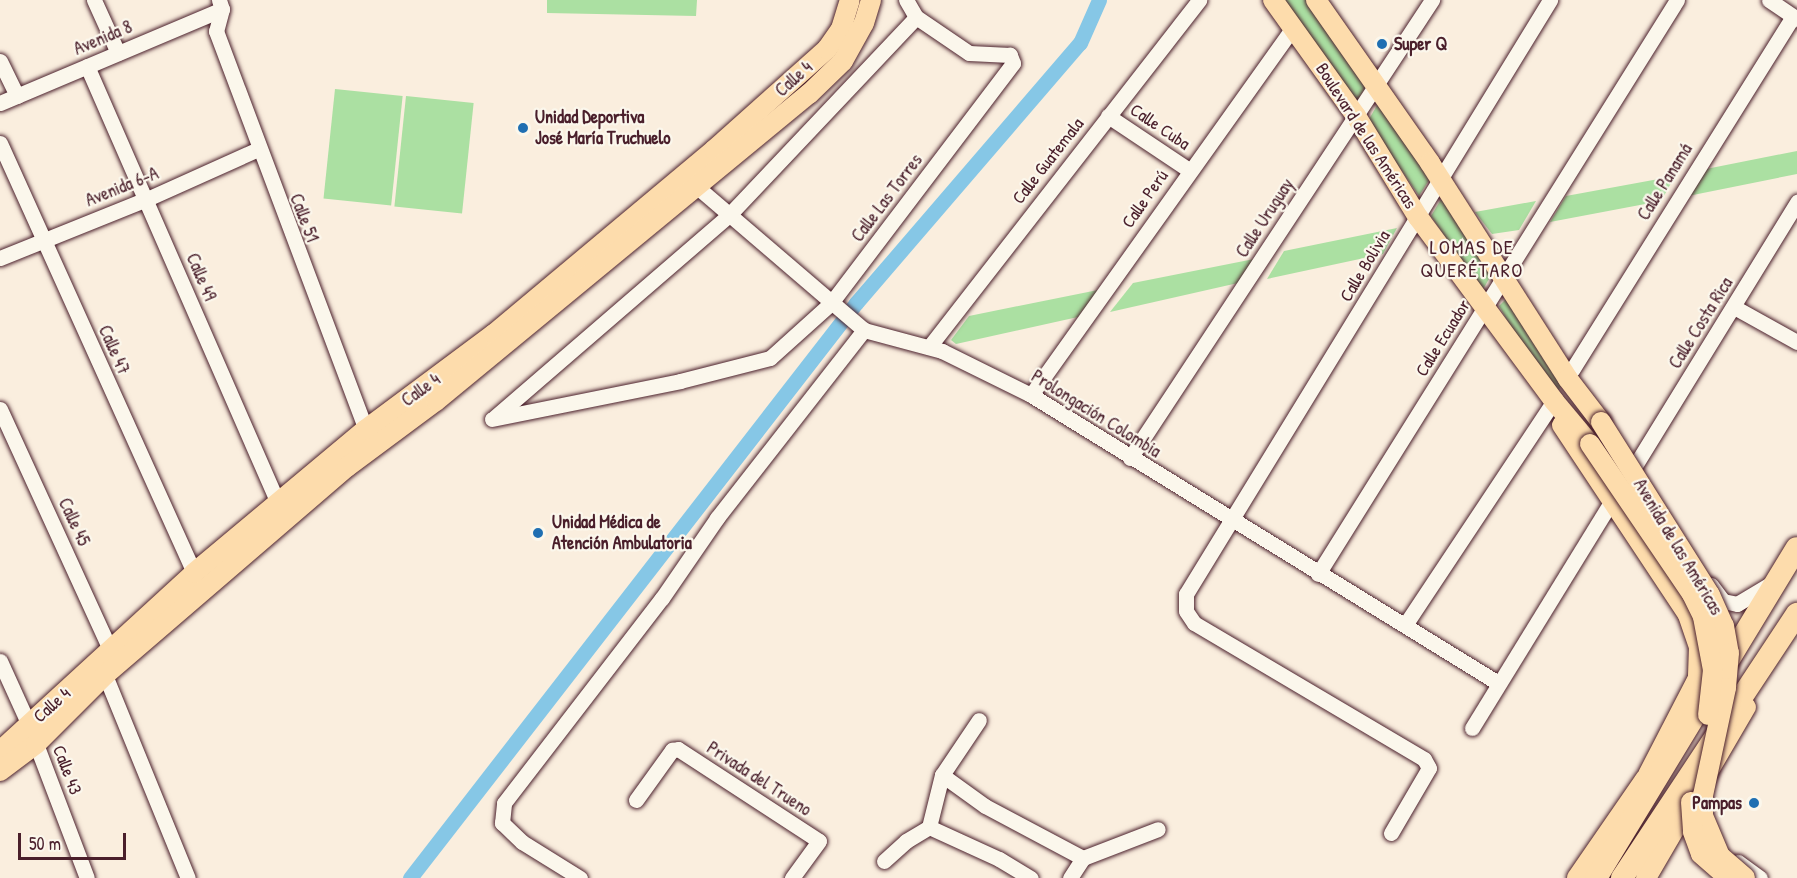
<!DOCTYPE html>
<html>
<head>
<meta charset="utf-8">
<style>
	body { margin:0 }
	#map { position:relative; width:1797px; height:878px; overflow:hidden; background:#faeede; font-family:"Patrick Hand",sans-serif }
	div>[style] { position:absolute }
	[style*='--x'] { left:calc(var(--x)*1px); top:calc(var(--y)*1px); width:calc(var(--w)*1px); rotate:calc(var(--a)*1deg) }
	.green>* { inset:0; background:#abe0a2; transform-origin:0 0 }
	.canal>* { height:15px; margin:-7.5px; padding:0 7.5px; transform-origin:7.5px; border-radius:7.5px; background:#86c7e6 }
	.roads { filter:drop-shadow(0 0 2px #4a1f2b) drop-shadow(0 0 2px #4a1f2b) }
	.minor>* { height:15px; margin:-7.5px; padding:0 7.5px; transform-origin:7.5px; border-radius:7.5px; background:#fbf7ec }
	.major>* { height:20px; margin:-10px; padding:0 10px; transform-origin:10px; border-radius:10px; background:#fddcac }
	.highway>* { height:22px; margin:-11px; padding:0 11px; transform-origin:11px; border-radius:11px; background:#fddcac }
	.bridges { filter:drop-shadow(0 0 2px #4a1f2b) drop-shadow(0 0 2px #4a1f2b) }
	.major-bridge>* { height:20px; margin:-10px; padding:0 10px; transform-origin:10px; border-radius:10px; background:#fddcac }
	.dots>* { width:16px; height:16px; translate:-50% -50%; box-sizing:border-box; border:3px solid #fbf7ec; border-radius:50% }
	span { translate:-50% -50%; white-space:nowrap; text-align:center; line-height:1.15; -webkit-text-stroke:4.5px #fbf7ec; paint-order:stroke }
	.street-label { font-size:18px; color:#4a1f2b }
	.poi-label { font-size:18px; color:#4a1f2b; font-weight:700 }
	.left { translate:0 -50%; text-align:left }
	.right { translate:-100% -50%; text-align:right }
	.neighbourhood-label { font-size:20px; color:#4a1f2b; letter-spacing:1.5px }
	.scale { position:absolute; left:18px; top:833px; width:108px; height:27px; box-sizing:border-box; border:3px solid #4a1f2b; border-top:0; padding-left:8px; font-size:18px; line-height:21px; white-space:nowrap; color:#4a1f2b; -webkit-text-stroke:4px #fbf7ec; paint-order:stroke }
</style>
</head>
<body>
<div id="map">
	<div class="green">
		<i style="clip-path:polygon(547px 0,697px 0,696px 16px,547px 13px)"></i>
		<i style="clip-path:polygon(1283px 0,1306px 0,1368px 84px,1354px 105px)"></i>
		<i style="left:335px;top:89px;width:68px;height:110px;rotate:6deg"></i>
		<i style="left:406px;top:96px;width:68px;height:111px;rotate:6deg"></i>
		<i style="clip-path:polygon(1380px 100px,1431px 177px,1419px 196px,1368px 121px)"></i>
		<i style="clip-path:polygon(1797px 151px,1797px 174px,1688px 196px,1706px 169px)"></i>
		<i style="clip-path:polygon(1675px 176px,1661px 201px,1550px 222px,1566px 196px)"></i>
		<i style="clip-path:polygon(1443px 196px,1493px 272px,1482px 291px,1431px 216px)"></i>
		<i style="clip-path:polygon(1536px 201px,1519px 230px,1492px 234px,1475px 212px)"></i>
		<i style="clip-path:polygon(1397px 228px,1383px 254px,1267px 279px,1284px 251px)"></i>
		<i style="clip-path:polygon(1254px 259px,1238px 283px,1110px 312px,1133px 283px)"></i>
		<i style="clip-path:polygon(1098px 290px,1078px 317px,956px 344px,951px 340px,969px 316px)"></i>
		<i style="clip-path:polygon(1507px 298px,1561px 386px,1559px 390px,1526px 353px,1499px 306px)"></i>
	</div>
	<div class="canal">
		<i style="--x:410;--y:878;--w:728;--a:-52.2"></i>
		<i style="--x:856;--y:303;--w:343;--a:-49.3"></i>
		<i style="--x:1080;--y:43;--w:47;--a:-66.2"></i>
	</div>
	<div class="roads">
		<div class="minor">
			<i style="--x:94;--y:0;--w:58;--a:65.6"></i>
			<i style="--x:219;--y:0;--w:9;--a:72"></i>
			<i style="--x:222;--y:9;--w:23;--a:105"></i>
			<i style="--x:216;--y:31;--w:435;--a:69.4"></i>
			<i style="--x:1769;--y:0;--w:34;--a:34"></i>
			<i style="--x:0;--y:61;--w:39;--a:64"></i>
			<i style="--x:87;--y:66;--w:477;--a:66.4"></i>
			<i style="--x:0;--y:103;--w:241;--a:-22.9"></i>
			<i style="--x:1108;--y:116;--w:97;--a:33.7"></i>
			<i style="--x:0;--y:143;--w:472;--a:65.7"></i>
			<i style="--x:689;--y:180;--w:230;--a:40.6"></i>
			<i style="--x:864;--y:330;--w:81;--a:15.1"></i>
			<i style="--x:942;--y:351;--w:99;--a:26.3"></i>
			<i style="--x:1031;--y:395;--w:549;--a:31.66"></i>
			<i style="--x:0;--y:258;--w:158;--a:-21.9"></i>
			<i style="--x:147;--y:199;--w:122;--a:-24.2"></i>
			<i style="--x:1734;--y:307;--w:72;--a:29.1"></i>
			<i style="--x:929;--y:347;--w:440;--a:-52.1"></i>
			<i style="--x:1572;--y:370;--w:416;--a:-58"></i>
			<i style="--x:1031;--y:395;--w:453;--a:-54.5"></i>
			<i style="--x:0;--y:409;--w:267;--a:65.4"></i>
			<i style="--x:495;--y:417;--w:309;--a:-40.8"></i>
			<i style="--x:729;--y:215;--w:272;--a:-46.6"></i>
			<i style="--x:492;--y:419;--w:192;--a:-11.4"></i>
			<i style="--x:680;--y:381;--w:93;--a:-14.3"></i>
			<i style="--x:770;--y:358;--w:82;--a:-42"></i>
			<i style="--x:831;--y:303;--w:301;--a:-52.8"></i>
			<i style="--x:1013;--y:63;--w:9;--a:-111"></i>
			<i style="--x:1010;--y:55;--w:41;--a:-177.2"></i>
			<i style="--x:969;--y:53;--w:64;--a:-145.8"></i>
			<i style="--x:916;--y:17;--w:20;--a:-120"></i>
			<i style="--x:1130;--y:458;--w:549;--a:-56.6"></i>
			<i style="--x:1636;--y:464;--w:308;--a:-58.4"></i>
			<i style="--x:1318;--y:574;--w:677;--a:-57.98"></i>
			<i style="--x:1711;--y:585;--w:20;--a:53"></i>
			<i style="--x:1723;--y:601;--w:14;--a:12"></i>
			<i style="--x:1737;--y:604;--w:37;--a:-31"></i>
			<i style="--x:1405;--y:625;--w:269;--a:-56.4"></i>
			<i style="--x:0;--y:661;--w:70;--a:65.6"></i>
			<i style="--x:105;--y:675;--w:219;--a:67.8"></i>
			<i style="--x:1472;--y:728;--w:268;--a:-58.4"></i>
			<i style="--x:36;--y:744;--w:143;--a:69.2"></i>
			<i style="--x:942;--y:775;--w:53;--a:35.8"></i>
			<i style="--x:985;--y:806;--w:111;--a:28"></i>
			<i style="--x:636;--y:800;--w:62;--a:-54.2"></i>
			<i style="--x:672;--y:750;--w:6;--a:-9"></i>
			<i style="--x:678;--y:749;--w:168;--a:33.1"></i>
			<i style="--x:819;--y:841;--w:46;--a:126.1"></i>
			<i style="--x:929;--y:827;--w:77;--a:24.6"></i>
			<i style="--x:999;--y:859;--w:37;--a:31"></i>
			<i style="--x:1391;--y:833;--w:75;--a:-59.7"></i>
			<i style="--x:1429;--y:768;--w:10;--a:-119"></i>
			<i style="--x:1424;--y:759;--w:267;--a:-149.4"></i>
			<i style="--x:1194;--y:623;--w:14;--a:-124"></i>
			<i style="--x:1186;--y:611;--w:17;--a:-90"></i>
			<i style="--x:1186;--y:594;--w:697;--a:-58.5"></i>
			<i style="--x:884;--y:861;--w:30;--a:-42"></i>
			<i style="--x:906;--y:841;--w:27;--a:-31"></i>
			<i style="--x:929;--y:827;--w:54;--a:-76"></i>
			<i style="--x:942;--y:775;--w:66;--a:-56.1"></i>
			<i style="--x:1738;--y:862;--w:27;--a:36"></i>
			<i style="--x:580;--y:878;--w:68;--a:-148.2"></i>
			<i style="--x:522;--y:842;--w:28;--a:-136"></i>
			<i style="--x:502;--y:823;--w:20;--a:-84"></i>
			<i style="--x:504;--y:803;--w:259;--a:-52.4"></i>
			<i style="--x:662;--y:598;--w:97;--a:-55.5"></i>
			<i style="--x:717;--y:518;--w:239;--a:-52"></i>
			<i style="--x:1070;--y:878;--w:24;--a:-57"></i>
			<i style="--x:1083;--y:858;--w:80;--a:-21.1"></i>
		</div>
		<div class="major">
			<i style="--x:1273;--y:0;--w:143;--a:54.4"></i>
			<i style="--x:1356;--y:116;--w:119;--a:58.5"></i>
			<i style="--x:1418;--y:217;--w:229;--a:53.5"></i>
			<i style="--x:1554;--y:401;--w:56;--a:50.1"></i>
			<i style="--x:1316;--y:0;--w:199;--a:55"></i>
			<i style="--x:1430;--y:163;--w:256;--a:57.4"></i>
			<i style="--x:1568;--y:379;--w:54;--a:52.5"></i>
			<i style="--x:1562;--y:425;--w:228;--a:56.4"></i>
			<i style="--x:1688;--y:615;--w:34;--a:71"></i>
			<i style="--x:1699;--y:647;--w:31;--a:92"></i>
			<i style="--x:1698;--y:678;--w:109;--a:117.3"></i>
			<i style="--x:0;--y:751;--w:263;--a:-42.5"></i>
			<i style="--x:194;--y:573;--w:223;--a:-39.9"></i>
			<i style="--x:365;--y:430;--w:161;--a:-36.7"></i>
			<i style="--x:494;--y:334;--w:287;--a:-39.9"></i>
			<i style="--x:714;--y:150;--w:152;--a:-41.8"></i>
			<i style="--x:827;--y:49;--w:24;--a:-55"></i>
			<i style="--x:841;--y:29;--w:30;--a:-73"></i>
			<i style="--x:0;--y:771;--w:45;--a:-36.9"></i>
			<i style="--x:36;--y:744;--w:98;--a:-45"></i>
			<i style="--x:105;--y:675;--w:319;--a:-40.7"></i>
			<i style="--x:347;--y:467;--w:111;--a:-36.6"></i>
			<i style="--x:436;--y:401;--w:483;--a:-39.5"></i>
			<i style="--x:809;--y:94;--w:47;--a:-44.1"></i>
			<i style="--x:843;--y:61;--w:43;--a:-61.1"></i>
			<i style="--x:864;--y:23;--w:24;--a:-73"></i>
			<i style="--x:1577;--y:878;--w:121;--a:-55.4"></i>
			<i style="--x:1646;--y:878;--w:198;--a:-59.7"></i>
		</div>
		<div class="highway">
			<i style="--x:1596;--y:878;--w:386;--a:-58.7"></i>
			<i style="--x:1622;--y:878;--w:317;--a:-56.5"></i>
		</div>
	</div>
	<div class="bridges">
		<div class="major-bridge">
			<i style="--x:1601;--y:422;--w:204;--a:57.8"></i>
			<i style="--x:1710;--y:595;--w:34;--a:66"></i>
			<i style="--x:1724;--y:626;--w:27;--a:80"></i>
			<i style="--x:1729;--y:653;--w:35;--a:95"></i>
			<i style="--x:1726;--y:688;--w:109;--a:102.1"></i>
			<i style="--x:1703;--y:795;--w:21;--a:90"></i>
			<i style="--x:1703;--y:816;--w:43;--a:67"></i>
			<i style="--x:1720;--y:856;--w:33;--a:41"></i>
			<i style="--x:1590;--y:444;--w:181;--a:55.8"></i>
			<i style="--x:1692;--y:594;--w:25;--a:64"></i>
			<i style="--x:1703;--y:617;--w:54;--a:79.3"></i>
			<i style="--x:1713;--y:670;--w:45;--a:96.3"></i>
			<i style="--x:1691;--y:802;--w:30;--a:86"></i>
			<i style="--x:1693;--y:832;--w:23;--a:70"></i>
			<i style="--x:1701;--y:854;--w:33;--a:41"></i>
		</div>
	</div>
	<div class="dots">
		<i style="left:1382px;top:44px;background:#1f6fb2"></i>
		<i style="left:523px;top:128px;background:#1f6fb2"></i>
		<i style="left:538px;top:533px;background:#1f6fb2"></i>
		<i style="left:1754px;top:803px;background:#1f6fb2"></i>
	</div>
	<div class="street-label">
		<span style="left:103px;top:38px;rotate:-23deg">Avenida 8</span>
		<span style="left:794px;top:79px;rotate:-42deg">Calle 4</span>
		<span style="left:1160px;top:127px;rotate:34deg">Calle Cuba</span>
		<span style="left:1366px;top:136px;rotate:57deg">Boulevard de las Américas</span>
		<span style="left:1048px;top:161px;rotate:-52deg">Calle Guatemala</span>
		<span style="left:1665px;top:182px;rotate:-58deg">Calle Panamá</span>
		<span style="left:122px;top:187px;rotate:-22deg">Avenida 6-A</span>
		<span style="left:887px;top:198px;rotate:-53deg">Calle Las Torres</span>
		<span style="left:1145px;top:199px;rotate:-55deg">Calle Perú</span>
		<span style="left:304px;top:218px;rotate:69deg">Calle 51</span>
		<span style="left:1265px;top:218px;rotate:-57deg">Calle Uruguay</span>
		<span style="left:1365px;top:266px;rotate:-59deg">Calle Bolivia</span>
		<span style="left:201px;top:277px;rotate:67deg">Calle 49</span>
		<span style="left:1701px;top:323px;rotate:-58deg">Calle Costa Rica</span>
		<span style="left:1443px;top:338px;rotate:-58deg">Calle Ecuador</span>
		<span style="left:114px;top:350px;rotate:66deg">Calle 47</span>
		<span style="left:421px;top:390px;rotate:-36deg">Calle 4</span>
		<span style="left:1096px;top:414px;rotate:32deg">Prolongación Colombia</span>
		<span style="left:74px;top:522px;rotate:65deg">Calle 45</span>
		<span style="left:1678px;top:547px;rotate:59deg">Avenida de las Américas</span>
		<span style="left:52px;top:705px;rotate:-42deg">Calle 4</span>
		<span style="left:67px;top:770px;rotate:69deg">Calle 43</span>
		<span style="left:759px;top:779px;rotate:33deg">Privada del Trueno</span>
	</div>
	<div class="poi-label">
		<span class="left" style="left:1394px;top:44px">Super Q</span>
		<span class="left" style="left:535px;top:128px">Unidad Deportiva<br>José María Truchuelo</span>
		<span class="left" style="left:552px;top:533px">Unidad Médica de<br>Atención Ambulatoria</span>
		<span class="right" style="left:1742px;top:803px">Pampas</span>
	</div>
	<div class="neighbourhood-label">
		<span style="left:1472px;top:258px">LOMAS DE<br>QUERÉTARO</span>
	</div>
	<div class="scale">50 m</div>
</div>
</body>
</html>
